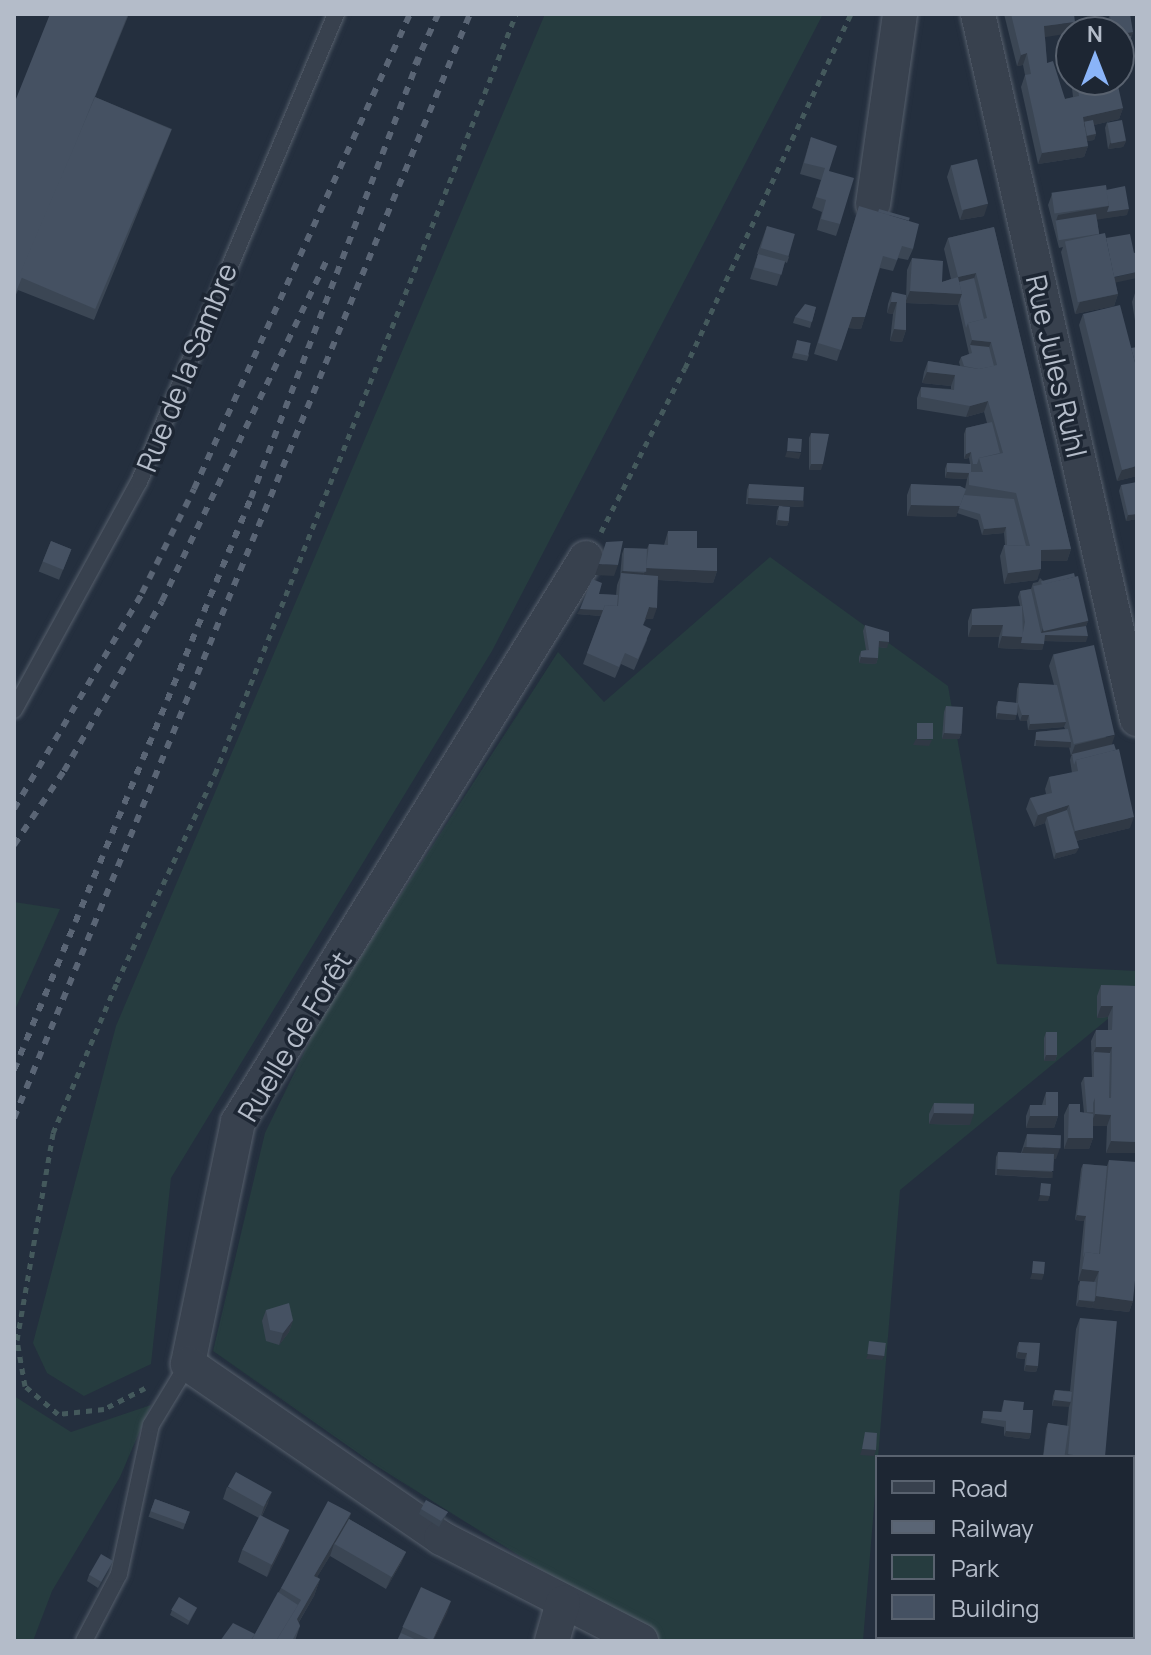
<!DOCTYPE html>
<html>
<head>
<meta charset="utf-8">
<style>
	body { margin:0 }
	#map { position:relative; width:1151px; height:1655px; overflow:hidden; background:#242f3e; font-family:Manrope,sans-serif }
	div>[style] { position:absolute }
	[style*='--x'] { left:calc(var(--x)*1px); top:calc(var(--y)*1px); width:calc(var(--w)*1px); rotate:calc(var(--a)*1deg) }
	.green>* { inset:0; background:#263c3f }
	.path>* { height:5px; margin-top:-2.5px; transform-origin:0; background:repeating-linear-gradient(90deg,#44595c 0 6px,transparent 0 12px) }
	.roads { filter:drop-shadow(0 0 2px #565f6c) drop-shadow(0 0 2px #565f6c) }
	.service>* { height:16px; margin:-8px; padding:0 8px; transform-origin:8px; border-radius:8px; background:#38414e }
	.minor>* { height:34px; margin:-17px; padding:0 17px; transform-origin:17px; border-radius:17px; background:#38414e }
	.rail>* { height:6px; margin-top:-3px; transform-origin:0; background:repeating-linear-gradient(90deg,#5a6575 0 8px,transparent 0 16px) }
	.wall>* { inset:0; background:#3b4654; transform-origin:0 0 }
	.shaded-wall>* { inset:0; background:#303945; transform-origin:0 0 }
	.building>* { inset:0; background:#455162; transform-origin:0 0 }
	span { translate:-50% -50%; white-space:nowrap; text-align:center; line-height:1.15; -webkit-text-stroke:7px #1d2633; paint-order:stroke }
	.street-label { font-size:28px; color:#b4bcc9 }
	.frame { position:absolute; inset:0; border:16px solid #b4bcc9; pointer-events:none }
	.legend { position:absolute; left:875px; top:1455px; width:260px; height:184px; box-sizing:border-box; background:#1d2633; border:2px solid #59626f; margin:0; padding:10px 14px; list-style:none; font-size:24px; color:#b4bcc9 }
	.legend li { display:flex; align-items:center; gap:16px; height:40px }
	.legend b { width:40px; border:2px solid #59626f }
	.north { position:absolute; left:1055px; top:16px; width:80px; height:80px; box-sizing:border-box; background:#1d2633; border:2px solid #59626f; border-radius:50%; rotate:0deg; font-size:22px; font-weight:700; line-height:32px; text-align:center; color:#b4bcc9 }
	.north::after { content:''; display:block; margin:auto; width:28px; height:36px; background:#8ab4f8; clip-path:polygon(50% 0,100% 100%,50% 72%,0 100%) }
</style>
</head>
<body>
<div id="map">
	<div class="green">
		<i style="clip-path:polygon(545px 14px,823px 14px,492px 651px,171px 1178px,151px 1364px,84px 1396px,47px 1373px,33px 1343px,116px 1026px)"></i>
		<i style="clip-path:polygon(770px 557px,948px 686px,997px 964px,1137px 971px,1137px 995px,900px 1190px,863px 1641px,655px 1641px,375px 1465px,213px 1351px,265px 1133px,321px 1018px,558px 652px,604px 702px)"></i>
		<i style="clip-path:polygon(14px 902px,60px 909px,14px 1012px)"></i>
		<i style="clip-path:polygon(14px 1396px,71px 1432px,151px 1405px,120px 1477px,52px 1591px,33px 1641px,14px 1641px)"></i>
	</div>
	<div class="path">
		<i style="--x:601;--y:532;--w:184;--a:-62.9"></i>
		<i style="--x:685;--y:368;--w:391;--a:-64.9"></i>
		<i style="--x:145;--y:1388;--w:46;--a:152.9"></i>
		<i style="--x:104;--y:1409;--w:46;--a:173.8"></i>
		<i style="--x:58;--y:1414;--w:43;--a:-139.7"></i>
		<i style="--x:25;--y:1386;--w:47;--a:-99.9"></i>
		<i style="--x:17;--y:1340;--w:210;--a:-80.1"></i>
		<i style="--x:53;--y:1133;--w:164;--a:-67"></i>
		<i style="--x:117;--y:982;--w:230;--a:-64.8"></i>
		<i style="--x:215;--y:774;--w:817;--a:-68.39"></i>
	</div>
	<div class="roads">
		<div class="service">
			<i style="--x:14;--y:710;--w:260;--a:-61.3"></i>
			<i style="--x:139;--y:482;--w:508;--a:-67.17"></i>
			<i style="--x:84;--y:1641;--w:76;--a:-62.4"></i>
			<i style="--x:119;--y:1574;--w:152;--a:-77.9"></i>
			<i style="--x:151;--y:1425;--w:71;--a:-58.8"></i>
		</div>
		<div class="minor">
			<i style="--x:978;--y:14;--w:723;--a:77.29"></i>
			<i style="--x:873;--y:204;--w:192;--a:-81.9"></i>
			<i style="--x:586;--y:558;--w:663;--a:121.68"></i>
			<i style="--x:238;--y:1122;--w:247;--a:101.7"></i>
			<i style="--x:188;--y:1364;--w:307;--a:34.5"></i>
			<i style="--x:441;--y:1538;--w:225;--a:27.2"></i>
			<i style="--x:1133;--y:1619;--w:29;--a:-82"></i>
			<i style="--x:552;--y:1641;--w:40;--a:-74"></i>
		</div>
	</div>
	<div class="rail">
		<i style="--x:415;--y:65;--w:56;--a:-65.7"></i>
		<i style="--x:14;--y:809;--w:251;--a:-59.3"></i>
		<i style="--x:142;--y:593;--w:116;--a:-63.4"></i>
		<i style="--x:194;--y:489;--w:522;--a:-65.55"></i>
		<i style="--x:14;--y:845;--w:89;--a:-56"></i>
		<i style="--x:64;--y:771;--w:196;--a:-60"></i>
		<i style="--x:162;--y:601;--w:381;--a:-64.2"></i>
		<i style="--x:14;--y:1070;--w:619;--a:-67.49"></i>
		<i style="--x:251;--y:498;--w:472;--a:-69.1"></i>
		<i style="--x:14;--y:1118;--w:1194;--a:-67.56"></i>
	</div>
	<div class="wall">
		<i style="clip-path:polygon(50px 14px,129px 14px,95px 97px,172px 129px,94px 320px,18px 290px,14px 299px)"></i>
		<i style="clip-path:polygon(1004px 14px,1074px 14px,1045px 37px,1047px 63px,1065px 99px,1073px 97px,1071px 80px,1094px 80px,1094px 86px,1103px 94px,1106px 93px,1108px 87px,1123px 108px,1119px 119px,1094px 125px,1096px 134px,1094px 140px,1087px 141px,1088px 146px,1084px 157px,1038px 164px,1021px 87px,1025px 75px,1023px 65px,1017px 66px)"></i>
		<i style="clip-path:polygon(1110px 15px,1133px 32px,1126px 55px,1119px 56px,1119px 32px,1109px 32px,1107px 21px)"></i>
		<i style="clip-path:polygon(1107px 122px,1126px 141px,1123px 147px,1108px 149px,1105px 128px)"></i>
		<i style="clip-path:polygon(811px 137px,829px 171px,840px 224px,836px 236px,817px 230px,822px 212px,812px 208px,821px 180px,800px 174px)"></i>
		<i style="clip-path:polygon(951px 165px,984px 216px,960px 220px,947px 177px)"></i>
		<i style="clip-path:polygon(1106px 190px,1127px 215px,1097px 219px,1099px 234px,1115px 282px,1118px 294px,1114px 306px,1075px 314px,1061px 252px,1063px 247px,1059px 248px,1048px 205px,1052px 194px)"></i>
		<i style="clip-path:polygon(859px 206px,913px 249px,908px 260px,898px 258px,893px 271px,880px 268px,861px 329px,848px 328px,837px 361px,814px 354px)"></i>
		<i style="clip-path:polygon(767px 226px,789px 257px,787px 263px,785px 262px,777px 286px,750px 279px,758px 254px,757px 254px)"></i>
		<i style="clip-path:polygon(994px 227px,1071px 549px,1067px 561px,1041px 561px,1037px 580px,1004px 584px,1000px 556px,1004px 545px,1005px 545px,1004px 533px,982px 535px,978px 520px,957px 513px,956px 517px,907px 516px,907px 495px,911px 484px,965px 489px,967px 479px,945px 478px,945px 469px,947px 463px,970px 464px,969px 458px,964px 459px,964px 434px,966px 428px,987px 423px,984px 412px,966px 417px,917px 409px,917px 398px,921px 387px,951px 389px,951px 386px,922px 383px,924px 372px,928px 361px,960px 366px,959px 362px,961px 357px,969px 354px,958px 305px,906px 303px,906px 330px,902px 342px,890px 341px,893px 314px,887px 313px,888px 304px,892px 292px,906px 299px,907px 270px,912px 258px,942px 282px,951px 279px,944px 249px,948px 238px)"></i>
		<i style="clip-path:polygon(1136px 290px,1137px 290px,1137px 333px,1132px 302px)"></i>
		<i style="clip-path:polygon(816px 307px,810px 328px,793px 323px,795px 317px)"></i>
		<i style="clip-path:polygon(1083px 314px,1137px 476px,1117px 481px,1079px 325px)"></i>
		<i style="clip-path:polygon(797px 340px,809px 355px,807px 361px,792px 358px)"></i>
		<i style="clip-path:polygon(811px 433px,821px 470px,809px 470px,809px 438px)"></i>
		<i style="clip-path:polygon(749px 484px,802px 507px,782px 506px,789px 521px,787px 526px,776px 525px,777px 511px,779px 506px,746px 504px,747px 490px)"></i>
		<i style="clip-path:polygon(1121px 485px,1137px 519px,1126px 521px,1119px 491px)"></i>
		<i style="clip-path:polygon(668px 531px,697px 548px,717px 571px,713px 583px,658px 580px,653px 619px,646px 619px,643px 625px,647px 640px,634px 670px,621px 664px,615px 678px,583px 664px,601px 616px,577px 614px,599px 594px,616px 595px,617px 585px,620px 577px,622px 554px,624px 548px,647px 549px,649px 544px,664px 545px)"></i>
		<i style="left:51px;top:541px;width:22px;height:33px;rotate:22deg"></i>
		<i style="clip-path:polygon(1040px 578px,1088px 621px,1086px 626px,1086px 642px,1044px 641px,1042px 650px,998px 648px,999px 637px,968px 637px,968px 621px,972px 609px,1020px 606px,1018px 597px,1020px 591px,1031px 589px,1033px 583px,1038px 582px)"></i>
		<i style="clip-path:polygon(865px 625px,887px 648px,878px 647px,878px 658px,876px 664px,859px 663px,859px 657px,861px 651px,866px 650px,863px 631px)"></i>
		<i style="clip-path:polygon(1053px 655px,1111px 745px,1130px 828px,1076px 841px,1076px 853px,1054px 859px,1045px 823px,1034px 827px,1026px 809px,1030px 798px,1046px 794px,1045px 789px,1049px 777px,1072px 773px,1070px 760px,1071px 756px,1069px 747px,1034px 746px,1036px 732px,1065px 729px,1064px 727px,1028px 730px,1027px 721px,1020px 721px,1017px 712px,1015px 720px,996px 719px,996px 707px,998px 701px,1016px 703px,1017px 689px,1019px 683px,1054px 685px,1049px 666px)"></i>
		<i style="clip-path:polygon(946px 706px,961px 734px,959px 739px,942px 739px,944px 712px)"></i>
		<i style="clip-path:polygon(1101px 985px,1137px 986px,1137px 1153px,1106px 1153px,1107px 1126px,1093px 1126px,1093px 1138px,1089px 1149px,1064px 1149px,1064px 1115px,1069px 1104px,1080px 1112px,1084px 1113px,1081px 1083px,1084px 1077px,1092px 1077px,1091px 1041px,1096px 1030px,1108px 1030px,1108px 1017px,1097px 1018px,1097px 996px)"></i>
		<i style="clip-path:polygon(1046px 1032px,1057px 1055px,1055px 1061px,1044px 1061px,1044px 1038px)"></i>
		<i style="clip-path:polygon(1046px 1092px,1058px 1116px,1054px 1128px,1026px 1128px,1026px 1116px,1030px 1105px,1042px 1105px)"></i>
		<i style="clip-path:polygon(934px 1103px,970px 1125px,929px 1124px,929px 1114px)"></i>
		<i style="clip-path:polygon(1027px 1134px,1056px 1159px,1054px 1159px,1051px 1178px,995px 1175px,996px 1157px,998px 1152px,1021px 1153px)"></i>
		<i style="clip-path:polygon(1109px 1160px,1133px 1301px,1129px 1312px,1076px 1306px,1078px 1286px,1080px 1281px,1078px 1281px,1084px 1221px,1075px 1220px,1081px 1169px,1083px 1164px,1107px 1166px)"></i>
		<i style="clip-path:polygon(266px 1310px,293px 1320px,289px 1332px,279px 1345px,266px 1341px,262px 1321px)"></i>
		<i style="clip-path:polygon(1080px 1318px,1104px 1457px,1043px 1457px,1046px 1429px,1048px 1423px,1067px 1426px,1069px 1406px,1052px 1406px,1053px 1396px,1055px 1390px,1070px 1391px,1076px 1329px)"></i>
		<i style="clip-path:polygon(1019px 1342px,1038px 1366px,1036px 1372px,1024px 1371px,1025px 1359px,1016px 1358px,1017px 1347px)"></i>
		<i style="clip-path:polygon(1004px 1400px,1023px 1410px,1031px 1433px,1029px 1439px,1004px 1436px,1004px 1427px,981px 1423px,983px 1411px,1001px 1412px)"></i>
		<i style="clip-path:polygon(227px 1487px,268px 1503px,262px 1516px,285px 1541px,267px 1577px,238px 1562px,242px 1550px,259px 1518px,223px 1499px)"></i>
		<i style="left:155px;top:1499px;width:37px;height:19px;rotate:20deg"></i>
		<i style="clip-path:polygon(421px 1509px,448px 1512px,439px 1527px,419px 1514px)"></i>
		<i style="clip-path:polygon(351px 1513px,349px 1519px,406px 1552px,401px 1563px,386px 1589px,330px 1556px,317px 1577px,320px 1579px,314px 1596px,299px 1622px,300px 1626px,295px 1641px,220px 1641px,255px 1634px,281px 1588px)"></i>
		<i style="clip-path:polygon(113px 1561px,98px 1588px,87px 1581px,89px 1575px)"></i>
		<i style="clip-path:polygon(451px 1601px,433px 1641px,397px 1641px,403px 1627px)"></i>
		<i style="clip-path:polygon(197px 1608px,188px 1625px,170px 1615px,172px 1610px)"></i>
	</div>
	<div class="shaded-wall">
		<i style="clip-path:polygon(1075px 22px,1071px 33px,1040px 38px,1044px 26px)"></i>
		<i style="clip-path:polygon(1133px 32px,1131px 38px,1119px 40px,1119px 34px)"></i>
		<i style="clip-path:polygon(1128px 50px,1126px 55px,1119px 56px,1119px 51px)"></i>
		<i style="clip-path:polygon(1027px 53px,1023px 65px,1017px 66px,1021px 55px)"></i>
		<i style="clip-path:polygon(1123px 108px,1119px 119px,1082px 128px,1083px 117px)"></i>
		<i style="clip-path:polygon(1096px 134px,1094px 140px,1081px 142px,1083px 137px)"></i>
		<i style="clip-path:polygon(1126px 141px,1123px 147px,1108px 149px,1110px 143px)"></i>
		<i style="clip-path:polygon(1088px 146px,1084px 157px,1038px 164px,1042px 153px)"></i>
		<i style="clip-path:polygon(988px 204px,984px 216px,960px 220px,964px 209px)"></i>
		<i style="clip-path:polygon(1109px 206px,1129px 209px,1127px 215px,1057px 226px,1056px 221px,1058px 215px)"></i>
		<i style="clip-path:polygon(1137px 272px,1137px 278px,1109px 284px,1111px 278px)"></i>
		<i style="clip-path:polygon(976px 273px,972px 284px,956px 282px,958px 277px)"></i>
		<i style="clip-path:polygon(910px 291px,962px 294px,958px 305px,905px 303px)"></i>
		<i style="clip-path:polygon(1118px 294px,1114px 306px,1075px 314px,1080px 302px)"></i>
		<i style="clip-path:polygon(891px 302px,897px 302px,893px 314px,887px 313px)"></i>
		<i style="clip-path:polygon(852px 317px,865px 317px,861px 329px,848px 328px)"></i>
		<i style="clip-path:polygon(894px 329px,906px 330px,902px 342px,890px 341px)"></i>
		<i style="clip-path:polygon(972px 340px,991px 342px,987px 353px,970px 345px,968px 351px)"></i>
		<i style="clip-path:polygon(927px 372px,955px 375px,951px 386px,922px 383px)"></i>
		<i style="clip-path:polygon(988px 401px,984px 412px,966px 417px,970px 406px)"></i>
		<i style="clip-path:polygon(787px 451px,801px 453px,799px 459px,785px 457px)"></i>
		<i style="clip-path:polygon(971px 452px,969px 458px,964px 459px,966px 454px)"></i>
		<i style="clip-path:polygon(811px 464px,823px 464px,821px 470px,809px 470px)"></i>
		<i style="clip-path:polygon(1137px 466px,1137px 476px,1117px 481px,1122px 470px)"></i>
		<i style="clip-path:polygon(947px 472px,969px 473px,967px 479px,945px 478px)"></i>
		<i style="left:748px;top:498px;width:56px;height:6px;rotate:3deg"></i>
		<i style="clip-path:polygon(911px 505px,960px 506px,956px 517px,907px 516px)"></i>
		<i style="clip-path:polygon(1137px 514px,1137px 519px,1126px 521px,1128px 515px)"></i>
		<i style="clip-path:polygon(778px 520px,789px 521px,787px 526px,776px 525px)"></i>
		<i style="clip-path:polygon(1006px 527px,1004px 533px,982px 535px,984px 529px)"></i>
		<i style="clip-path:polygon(1071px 549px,1067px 561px,1037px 561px,1041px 550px)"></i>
		<i style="clip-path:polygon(599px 564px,618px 565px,614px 576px,595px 575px)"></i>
		<i style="clip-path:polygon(646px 568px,717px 571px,713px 583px,642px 579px)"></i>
		<i style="clip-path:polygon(1041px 569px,1037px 580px,1004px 584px,1008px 573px)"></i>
		<i style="clip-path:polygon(622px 571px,644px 573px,642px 579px,621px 573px,620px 577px)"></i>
		<i style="clip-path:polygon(649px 607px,657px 608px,653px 619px,645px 619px)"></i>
		<i style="clip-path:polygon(580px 609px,616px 611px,614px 617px,577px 614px)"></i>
		<i style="clip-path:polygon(1088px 621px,1084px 632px,1088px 636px,1086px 642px,1043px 641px,1039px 639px,1043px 628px)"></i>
		<i style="clip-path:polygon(972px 625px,1003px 625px,999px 637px,968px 637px)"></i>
		<i style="clip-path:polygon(1002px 636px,1023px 637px,1044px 644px,1042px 650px,998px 648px)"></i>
		<i style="clip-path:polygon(879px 641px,889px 642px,887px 648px,877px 647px)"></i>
		<i style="clip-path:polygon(861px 657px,878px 658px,876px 664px,859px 663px)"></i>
		<i style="clip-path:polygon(998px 713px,1017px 714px,1015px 720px,996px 719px)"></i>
		<i style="clip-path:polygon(1022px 715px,1029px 715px,1027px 721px,1020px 721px)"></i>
		<i style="clip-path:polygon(1066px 722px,1064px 727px,1028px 730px,1030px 724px)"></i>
		<i style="clip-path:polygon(944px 733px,961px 734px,959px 739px,942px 739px)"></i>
		<i style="clip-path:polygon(1115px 735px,1111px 747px,1071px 756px,1075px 745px)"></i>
		<i style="clip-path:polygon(916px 739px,932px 740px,929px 746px,913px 745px)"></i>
		<i style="left:1036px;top:740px;width:35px;height:6px;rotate:3deg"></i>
		<i style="clip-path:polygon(1069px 805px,1064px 816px,1047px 817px,1045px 823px,1034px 827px,1038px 815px)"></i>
		<i style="clip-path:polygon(1134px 817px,1130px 828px,1071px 842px,1075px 831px)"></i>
		<i style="clip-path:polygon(1079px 848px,1076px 853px,1054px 859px,1056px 853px)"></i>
		<i style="clip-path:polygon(1101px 1006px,1113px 1006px,1108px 1017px,1097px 1018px)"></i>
		<i style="clip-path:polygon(1096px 1047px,1112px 1047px,1108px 1058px,1094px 1052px,1091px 1058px)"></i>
		<i style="clip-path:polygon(1046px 1055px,1057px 1055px,1055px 1061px,1044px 1061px)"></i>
		<i style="clip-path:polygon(934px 1113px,974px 1113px,970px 1125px,929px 1124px)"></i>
		<i style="clip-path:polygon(1095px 1114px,1111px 1115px,1107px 1126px,1090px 1126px)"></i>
		<i style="clip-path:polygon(1030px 1116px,1058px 1116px,1054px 1128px,1026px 1128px)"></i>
		<i style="clip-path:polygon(1068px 1138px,1093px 1138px,1089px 1149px,1064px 1149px)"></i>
		<i style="clip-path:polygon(1111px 1141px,1137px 1142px,1137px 1153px,1106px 1153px)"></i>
		<i style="clip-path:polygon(1024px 1147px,1060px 1148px,1056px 1159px,1020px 1158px)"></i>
		<i style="left:997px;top:1169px;width:56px;height:6px;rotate:3deg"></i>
		<i style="clip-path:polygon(1040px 1195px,1050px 1195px,1048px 1201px,1038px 1201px)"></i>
		<i style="clip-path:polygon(1077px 1215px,1086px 1216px,1084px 1221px,1075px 1220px)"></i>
		<i style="clip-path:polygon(1082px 1269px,1099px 1271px,1094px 1282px,1078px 1281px)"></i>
		<i style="clip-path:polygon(1032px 1273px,1044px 1274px,1042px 1280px,1030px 1279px)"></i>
		<i style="clip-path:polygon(1096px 1296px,1133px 1301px,1129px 1312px,1092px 1308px)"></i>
		<i style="clip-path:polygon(1079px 1300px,1094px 1302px,1092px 1308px,1076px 1306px)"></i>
		<i style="clip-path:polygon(293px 1320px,289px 1332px,279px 1345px,283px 1333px)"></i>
		<i style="clip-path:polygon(1018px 1352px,1027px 1353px,1025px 1359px,1016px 1358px)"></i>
		<i style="clip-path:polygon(868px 1354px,885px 1355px,882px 1360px,866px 1359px)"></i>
		<i style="clip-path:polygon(1026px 1365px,1038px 1366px,1036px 1372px,1024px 1371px)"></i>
		<i style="clip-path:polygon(1054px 1400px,1071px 1401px,1069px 1407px,1052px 1406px)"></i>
		<i style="clip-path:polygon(1006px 1431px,1031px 1433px,1029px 1439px,1004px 1436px)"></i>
		<i style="clip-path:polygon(862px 1449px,876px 1450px,874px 1456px,860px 1455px)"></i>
		<i style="clip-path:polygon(1068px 1454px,1094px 1457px,1067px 1457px)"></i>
		<i style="clip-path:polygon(272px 1492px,268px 1503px,260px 1519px,264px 1507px)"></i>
		<i style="clip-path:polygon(351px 1513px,345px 1530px,334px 1544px,330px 1556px,308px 1592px,314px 1576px)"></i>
		<i style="clip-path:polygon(289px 1530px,285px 1541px,267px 1577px,271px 1566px)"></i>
		<i style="clip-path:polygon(406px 1552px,401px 1563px,386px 1589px,391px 1578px)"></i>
		<i style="clip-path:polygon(320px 1579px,314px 1596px,291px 1635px,297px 1619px)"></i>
		<i style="clip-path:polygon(451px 1601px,447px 1613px,433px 1641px,432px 1641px)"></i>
	</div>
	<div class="building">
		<i style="clip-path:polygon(50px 14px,128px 14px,14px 297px,14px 104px)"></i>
		<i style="clip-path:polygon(1011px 14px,1074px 14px,1075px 22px,1044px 26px,1047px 63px,1053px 61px,1065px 99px,1079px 96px,1077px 80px,1094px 80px,1094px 86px,1102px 85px,1103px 94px,1109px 93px,1108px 87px,1118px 86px,1123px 108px,1083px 117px,1088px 146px,1042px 153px,1025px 75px,1031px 74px,1027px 53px,1021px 55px)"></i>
		<i style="clip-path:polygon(1118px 14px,1130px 14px,1133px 32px,1119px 34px,1119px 32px,1111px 32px,1110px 15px)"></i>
		<i style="clip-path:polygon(1131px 36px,1128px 50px,1119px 51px,1119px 38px)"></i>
		<i style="left:95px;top:97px;width:83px;height:195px;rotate:23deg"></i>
		<i style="left:1093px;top:120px;width:14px;height:9px;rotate:78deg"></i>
		<i style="left:1122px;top:120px;width:21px;height:15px;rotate:79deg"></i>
		<i style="clip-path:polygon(811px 137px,837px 146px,829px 171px,854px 178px,840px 224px,821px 219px,826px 200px,816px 197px,825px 168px,804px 163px)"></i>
		<i style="left:977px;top:159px;width:46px;height:27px;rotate:76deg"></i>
		<i style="left:1106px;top:185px;width:21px;height:55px;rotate:82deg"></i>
		<i style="clip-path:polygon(1125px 186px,1129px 209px,1107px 212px,1109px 206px,1106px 190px)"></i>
		<i style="clip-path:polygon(859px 206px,919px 224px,913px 249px,902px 246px,897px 260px,883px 256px,865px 317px,852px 317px,841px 350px,818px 343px)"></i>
		<i style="left:879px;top:209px;width:32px;height:3px;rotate:16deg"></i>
		<i style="left:1096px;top:214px;width:20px;height:41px;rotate:81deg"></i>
		<i style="left:767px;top:226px;width:29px;height:23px;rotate:16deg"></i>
		<i style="clip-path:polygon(994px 227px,1071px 549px,1041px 550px,1041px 569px,1008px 573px,1004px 545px,1030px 546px,1016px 493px,969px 485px,969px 472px,983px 472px,979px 458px,1003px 453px,988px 401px,970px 406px,921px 397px,921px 387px,954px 390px,955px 375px,927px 372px,928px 361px,979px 369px,997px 365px,991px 342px,972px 340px,968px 323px,987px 318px,981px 293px,976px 273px,958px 277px,948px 238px)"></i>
		<i style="left:1105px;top:233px;width:62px;height:41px;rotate:78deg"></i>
		<i style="clip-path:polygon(1130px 234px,1134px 253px,1137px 252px,1137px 272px,1114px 277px,1106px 238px)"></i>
		<i style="left:758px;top:254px;width:28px;height:14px;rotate:15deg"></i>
		<i style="clip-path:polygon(912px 258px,943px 261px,942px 282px,958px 277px,962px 294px,910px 291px)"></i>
		<i style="clip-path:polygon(974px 278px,984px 319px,968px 323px,966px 328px,960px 300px,962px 294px,959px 282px)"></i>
		<i style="clip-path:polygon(892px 292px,906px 295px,906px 330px,894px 329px,897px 302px,891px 302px)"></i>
		<i style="clip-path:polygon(805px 304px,816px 307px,812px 322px,795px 317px)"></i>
		<i style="clip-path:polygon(1120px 305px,1137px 370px,1137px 466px,1122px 470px,1083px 314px)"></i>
		<i style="left:797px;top:340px;width:14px;height:13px;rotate:12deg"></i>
		<i style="clip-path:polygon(970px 345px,989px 347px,994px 366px,979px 369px,964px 366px,961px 357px,972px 353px)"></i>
		<i style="clip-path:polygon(1137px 347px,1137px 370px,1131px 348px)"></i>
		<i style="clip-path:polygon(992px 422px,1000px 453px,979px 458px,977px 464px,973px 464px,971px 452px,966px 454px,966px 428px)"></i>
		<i style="clip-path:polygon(811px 433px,829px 434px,823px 464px,811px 464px)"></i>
		<i style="left:788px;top:438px;width:14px;height:13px;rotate:4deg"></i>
		<i style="clip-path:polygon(947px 463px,971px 464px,971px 472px,969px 473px,947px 472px)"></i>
		<i style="clip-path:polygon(1137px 482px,1137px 514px,1128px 515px,1121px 485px)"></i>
		<i style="left:749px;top:484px;width:55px;height:14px;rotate:3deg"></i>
		<i style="clip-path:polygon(911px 484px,960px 486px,966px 489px,960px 506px,911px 505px)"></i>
		<i style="clip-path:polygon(964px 495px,1014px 499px,1026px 546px,1007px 545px,1006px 527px,984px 529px,980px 514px,959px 508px)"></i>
		<i style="left:779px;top:506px;width:11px;height:14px;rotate:5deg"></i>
		<i style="clip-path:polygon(668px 531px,697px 531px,697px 548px,717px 548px,717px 571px,646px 568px,649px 544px,668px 545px)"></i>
		<i style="left:51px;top:541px;width:22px;height:22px;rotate:22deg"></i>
		<i style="clip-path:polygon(623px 541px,618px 565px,599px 564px,606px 542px)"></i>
		<i style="left:624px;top:548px;width:23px;height:23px;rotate:2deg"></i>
		<i style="clip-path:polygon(621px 573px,658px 576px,657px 608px,649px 607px,643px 625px,651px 629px,638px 659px,625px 653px,619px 667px,587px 653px,605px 605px,618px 606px)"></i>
		<i style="left:1074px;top:573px;width:4px;height:34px;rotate:76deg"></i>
		<i style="left:1078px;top:576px;width:46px;height:46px;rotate:77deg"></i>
		<i style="clip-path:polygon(592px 579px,602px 583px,599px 594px,618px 595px,617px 606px,605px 605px,603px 610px,580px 609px)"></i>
		<i style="clip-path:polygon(1031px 589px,1041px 633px,1086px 626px,1088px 636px,1045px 635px,1044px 644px,1021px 643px,1025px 622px,1020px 591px)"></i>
		<i style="clip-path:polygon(1022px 606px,1023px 637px,1002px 636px,1003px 625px,972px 625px,972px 609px)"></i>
		<i style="clip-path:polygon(865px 625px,889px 632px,889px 642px,879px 641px,878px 658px,861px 657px,861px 651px,869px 650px)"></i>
		<i style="left:1094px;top:645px;width:92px;height:42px;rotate:77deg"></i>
		<i style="clip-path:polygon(1019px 683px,1057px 685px,1066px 722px,1030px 724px,1029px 715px,1022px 715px,1018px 703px)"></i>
		<i style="left:998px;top:701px;width:20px;height:12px;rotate:6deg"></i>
		<i style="left:946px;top:706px;width:17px;height:27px;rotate:3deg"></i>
		<i style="left:917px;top:723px;width:16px;height:16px"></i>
		<i style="clip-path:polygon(1068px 729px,1071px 742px,1036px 740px,1036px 732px)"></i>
		<i style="clip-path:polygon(1114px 744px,1116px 750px,1076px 760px,1074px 765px,1072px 754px)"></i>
		<i style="clip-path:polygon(1119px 749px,1134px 817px,1075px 831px,1069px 805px,1038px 815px,1030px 798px,1052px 793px,1049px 777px,1078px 771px,1076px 760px)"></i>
		<i style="clip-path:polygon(1067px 810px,1079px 848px,1056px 853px,1047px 817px)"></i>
		<i style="clip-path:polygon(1101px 985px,1137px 986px,1137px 1142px,1111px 1141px,1111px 1115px,1095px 1114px,1095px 1098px,1111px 1098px,1112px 1047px,1096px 1047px,1096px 1030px,1112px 1030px,1113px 1006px,1101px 1006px)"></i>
		<i style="left:1046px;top:1032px;width:11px;height:23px"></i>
		<i style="clip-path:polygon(1094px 1052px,1110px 1053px,1109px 1098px,1095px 1098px,1093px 1103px,1093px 1112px,1087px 1112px,1084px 1077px,1094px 1077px)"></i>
		<i style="clip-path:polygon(1046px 1092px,1058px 1092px,1058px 1116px,1030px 1116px,1030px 1105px,1046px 1105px)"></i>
		<i style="left:934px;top:1103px;width:40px;height:10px;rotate:1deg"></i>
		<i style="clip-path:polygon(1069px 1104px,1080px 1104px,1080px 1112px,1093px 1114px,1093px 1138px,1068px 1138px)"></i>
		<i style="left:1027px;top:1134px;width:34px;height:13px;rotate:2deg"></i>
		<i style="left:998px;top:1152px;width:56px;height:17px;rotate:2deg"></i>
		<i style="clip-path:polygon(1109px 1160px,1137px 1162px,1137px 1260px,1133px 1301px,1096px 1296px,1099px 1271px,1082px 1269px,1085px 1252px,1100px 1254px)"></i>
		<i style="clip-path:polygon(1083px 1164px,1107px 1166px,1099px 1254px,1085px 1252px,1083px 1258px,1086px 1216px,1077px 1215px)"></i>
		<i style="left:1041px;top:1183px;width:10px;height:12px;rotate:6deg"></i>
		<i style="left:1033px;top:1261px;width:12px;height:12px;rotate:5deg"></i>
		<i style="left:1080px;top:1281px;width:16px;height:19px;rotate:4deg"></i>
		<i style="clip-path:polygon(289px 1303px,293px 1320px,283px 1333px,270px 1330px,266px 1310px)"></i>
		<i style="left:1080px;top:1318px;width:37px;height:137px;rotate:5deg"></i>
		<i style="left:869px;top:1341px;width:17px;height:13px;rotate:7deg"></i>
		<i style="clip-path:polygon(1019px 1342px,1040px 1343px,1038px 1366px,1026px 1365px,1027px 1353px,1018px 1352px)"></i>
		<i style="left:1055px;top:1390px;width:17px;height:10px;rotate:7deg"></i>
		<i style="clip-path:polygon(1004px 1400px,1024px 1402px,1023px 1410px,1033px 1410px,1031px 1433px,1006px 1431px,1006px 1421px,983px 1418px,983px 1411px,1002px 1412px)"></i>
		<i style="left:1048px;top:1423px;width:21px;height:34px;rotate:8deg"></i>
		<i style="clip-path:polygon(865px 1432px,877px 1433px,876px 1450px,862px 1449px)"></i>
		<i style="left:236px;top:1472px;width:41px;height:17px;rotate:29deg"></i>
		<i style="left:155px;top:1499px;width:37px;height:13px;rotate:20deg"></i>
		<i style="clip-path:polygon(426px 1500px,448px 1512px,441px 1521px,421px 1509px)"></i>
		<i style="clip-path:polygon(328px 1501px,351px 1513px,314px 1576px,320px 1579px,297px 1619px,300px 1626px,292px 1641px,276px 1641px,301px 1600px,281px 1588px)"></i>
		<i style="left:260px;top:1515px;width:33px;height:39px;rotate:27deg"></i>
		<i style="left:349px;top:1519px;width:66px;height:29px;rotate:30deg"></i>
		<i style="left:101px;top:1554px;width:14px;height:24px;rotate:30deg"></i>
		<i style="left:421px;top:1587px;width:33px;height:44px;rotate:25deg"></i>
		<i style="clip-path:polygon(278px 1592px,298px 1605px,276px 1641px,251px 1641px)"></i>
		<i style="left:179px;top:1597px;width:21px;height:15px;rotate:31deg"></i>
		<i style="clip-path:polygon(233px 1623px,255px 1634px,250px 1641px,220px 1641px)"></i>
		<i style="clip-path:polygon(401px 1633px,419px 1641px,397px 1641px)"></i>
		<i style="clip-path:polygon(1026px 1637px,1030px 1637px,1044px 1641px,1025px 1641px)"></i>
		<i style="clip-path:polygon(1064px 1637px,1083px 1637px,1102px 1640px,1102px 1641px,1064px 1641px)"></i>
	</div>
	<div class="street-label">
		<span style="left:1057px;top:366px;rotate:77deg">Rue Jules Ruhl</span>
		<span style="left:186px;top:367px;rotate:-68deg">Rue de la Sambre</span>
		<span style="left:294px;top:1036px;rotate:-59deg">Ruelle de Forêt</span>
	</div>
	<div class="frame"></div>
	<ul class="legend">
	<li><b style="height:10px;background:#38414e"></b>Road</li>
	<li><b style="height:10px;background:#5a6575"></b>Railway</li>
	<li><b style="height:22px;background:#263c3f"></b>Park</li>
	<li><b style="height:22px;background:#455162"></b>Building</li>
	</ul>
	<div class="north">N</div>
</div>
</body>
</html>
